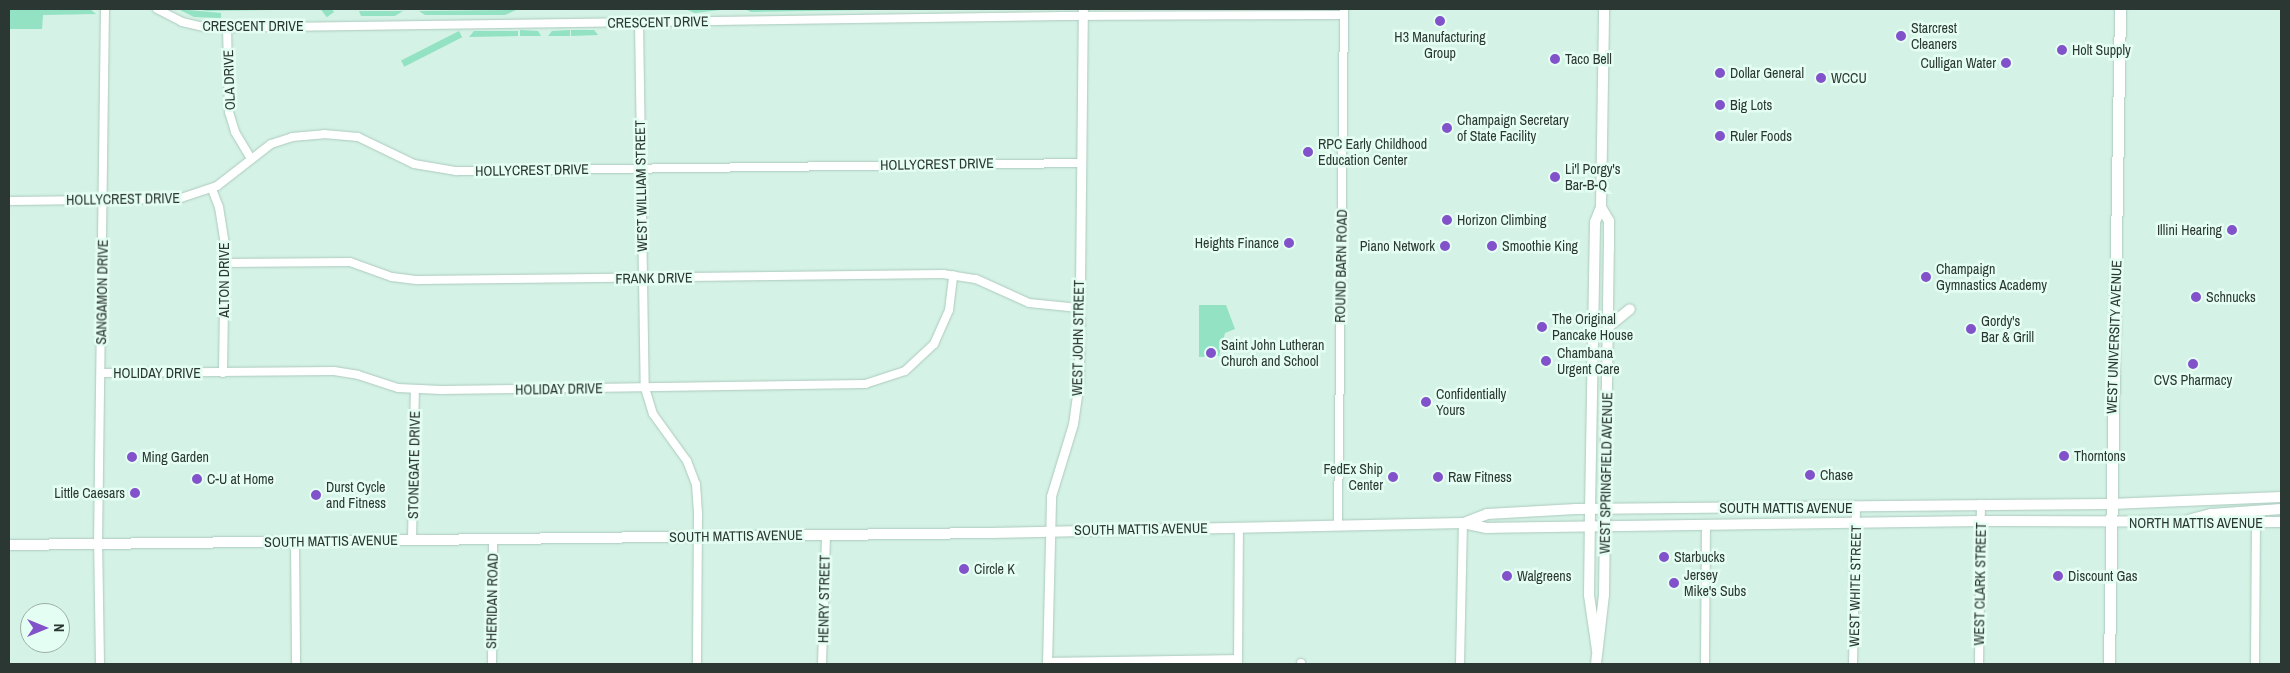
<!DOCTYPE html>
<html>
<head>
<meta charset="utf-8">
<style>
	body { margin:0 }
	#map { position:relative; width:2290px; height:673px; overflow:hidden; background:#d4f2e5; font-family:"Archivo Narrow",sans-serif }
	div>[style] { position:absolute }
	[style*='--x'] { left:calc(var(--x)*1px); top:calc(var(--y)*1px); width:calc(var(--w)*1px); rotate:calc(var(--a)*1deg) }
	.green>* { inset:0; background:#92e2c3; transform-origin:0 0 }
	.roads { filter:drop-shadow(0 0 1px #accabd) drop-shadow(0 0 1px #accabd) }
	.minor>* { height:8px; margin:-4px; padding:0 4px; transform-origin:4px; border-radius:4px; background:#fff }
	.tertiary>* { height:9px; margin:-4.5px; padding:0 4.5px; transform-origin:4.5px; border-radius:4.5px; background:#fff }
	.secondary>* { height:10px; margin:-5px; padding:0 5px; transform-origin:5px; border-radius:5px; background:#fff }
	.primary>* { height:11px; margin:-5.5px; padding:0 5.5px; transform-origin:5.5px; border-radius:5.5px; background:#fff }
	.dots>* { width:14px; height:14px; translate:-50% -50%; box-sizing:border-box; border:2px solid #e5fef3; border-radius:50% }
	span { translate:-50% -50%; white-space:nowrap; text-align:center; line-height:1.15; -webkit-text-stroke:5px #e5fef3; paint-order:stroke }
	.street-label { font-size:14px; color:#2b3732 }
	.poi-label { font-size:14px; color:#2b3732 }
	.left { translate:0 -50%; text-align:left }
	.right { translate:-100% -50%; text-align:right }
	.frame { position:absolute; inset:0; border:10px solid #2b3732; pointer-events:none }
	.north { position:absolute; left:20px; top:603px; width:50px; height:50px; box-sizing:border-box; background:#e5fef3; border:1px solid #9baea6; border-radius:50%; rotate:90deg; font-size:14px; font-weight:700; line-height:20px; text-align:center; color:#2b3732 }
	.north::after { content:''; display:block; margin:auto; width:18px; height:22px; background:#8152ca; clip-path:polygon(50% 0,100% 100%,50% 72%,0 100%) }
</style>
</head>
<body>
<div id="map">
	<div class="green">
		<i style="clip-path:polygon(9px 9px,90px 9px,96px 14px,43px 15px,42px 29px,9px 29px)"></i>
		<i style="clip-path:polygon(178px 9px,221px 13px,221px 18px,194px 17px)"></i>
		<i style="clip-path:polygon(195px 9px,335px 9px,207px 11px)"></i>
		<i style="clip-path:polygon(685px 9px,728px 9px,695px 13px)"></i>
		<i style="clip-path:polygon(745px 9px,925px 9px,751px 12px)"></i>
		<i style="clip-path:polygon(516px 10px,505px 15px,425px 15px,419px 11px)"></i>
		<i style="clip-path:polygon(359px 11px,403px 11px,395px 16px,361px 16px)"></i>
		<i style="left:334px;top:12px;width:9px;height:111px;rotate:144deg"></i>
		<i style="clip-path:polygon(520px 30px,538px 31px,541px 36px,520px 36px)"></i>
		<i style="clip-path:polygon(570px 30px,570px 36px,548px 36px,552px 31px)"></i>
		<i style="clip-path:polygon(571px 30px,594px 30px,598px 35px,571px 36px)"></i>
		<i style="left:459px;top:31px;width:7px;height:65px;rotate:63deg"></i>
		<i style="clip-path:polygon(474px 31px,518px 31px,518px 36px,469px 37px)"></i>
		<i style="clip-path:polygon(1199px 305px,1226px 305px,1235px 329px,1225px 333px,1219px 356px,1199px 357px)"></i>
	</div>
	<div class="roads">
		<div class="minor">
			<i style="--x:157;--y:9;--w:28;--a:27"></i>
			<i style="--x:182;--y:22;--w:26;--a:13"></i>
			<i style="--x:207;--y:28;--w:856;--a:-0.8"></i>
			<i style="--x:1063;--y:16;--w:281;--a:-0.2"></i>
			<i style="--x:639;--y:23;--w:365;--a:89.1"></i>
			<i style="--x:645;--y:388;--w:27;--a:73"></i>
			<i style="--x:653;--y:414;--w:58;--a:54.1"></i>
			<i style="--x:687;--y:461;--w:25;--a:69"></i>
			<i style="--x:696;--y:484;--w:31;--a:86"></i>
			<i style="--x:698;--y:515;--w:149;--a:90.4"></i>
			<i style="--x:227;--y:27;--w:85;--a:88.7"></i>
			<i style="--x:229;--y:112;--w:21;--a:73"></i>
			<i style="--x:235;--y:132;--w:29;--a:59"></i>
			<i style="--x:212;--y:189;--w:19;--a:69"></i>
			<i style="--x:219;--y:207;--w:36;--a:81"></i>
			<i style="--x:225;--y:243;--w:130;--a:90.9"></i>
			<i style="--x:9;--y:201;--w:169;--a:-0.7"></i>
			<i style="--x:178;--y:199;--w:41;--a:-18.4"></i>
			<i style="--x:217;--y:186;--w:68;--a:-37.9"></i>
			<i style="--x:271;--y:144;--w:22;--a:-18"></i>
			<i style="--x:292;--y:137;--w:32;--a:-5"></i>
			<i style="--x:324;--y:134;--w:34;--a:5"></i>
			<i style="--x:358;--y:137;--w:62;--a:25.7"></i>
			<i style="--x:414;--y:164;--w:43;--a:9.5"></i>
			<i style="--x:456;--y:171;--w:625;--a:-0.73"></i>
			<i style="--x:225;--y:263;--w:125;--a:-0.5"></i>
			<i style="--x:350;--y:262;--w:45;--a:19.7"></i>
			<i style="--x:392;--y:277;--w:26;--a:7"></i>
			<i style="--x:418;--y:280;--w:525;--a:-0.65"></i>
			<i style="--x:943;--y:274;--w:33;--a:9"></i>
			<i style="--x:976;--y:279;--w:58;--a:24.4"></i>
			<i style="--x:1029;--y:303;--w:50;--a:5.7"></i>
			<i style="--x:101;--y:373;--w:233;--a:-0.5"></i>
			<i style="--x:334;--y:371;--w:24;--a:9"></i>
			<i style="--x:358;--y:375;--w:42;--a:18"></i>
			<i style="--x:398;--y:388;--w:43;--a:2.7"></i>
			<i style="--x:441;--y:390;--w:424;--a:-0.8"></i>
			<i style="--x:865;--y:384;--w:42;--a:-18"></i>
			<i style="--x:905;--y:371;--w:40;--a:-43"></i>
			<i style="--x:934;--y:344;--w:37;--a:-66"></i>
			<i style="--x:949;--y:310;--w:35;--a:-83"></i>
			<i style="--x:1338;--y:524;--w:515;--a:-89.33"></i>
			<i style="--x:412;--y:540;--w:150;--a:-88.9"></i>
			<i style="--x:295;--y:541;--w:123;--a:89.5"></i>
			<i style="--x:1047;--y:662;--w:191;--a:-0.9"></i>
			<i style="--x:1238;--y:662;--w:135;--a:-89.6"></i>
			<i style="--x:100;--y:664;--w:121;--a:-90.9"></i>
			<i style="--x:98;--y:543;--w:534;--a:-89.25"></i>
			<i style="--x:492;--y:664;--w:125;--a:-89.5"></i>
			<i style="--x:822;--y:664;--w:129;--a:-88.2"></i>
			<i style="--x:1301;--y:664;--w:1;--a:-90"></i>
			<i style="--x:1460;--y:664;--w:141;--a:-88.8"></i>
			<i style="--x:1705;--y:664;--w:139;--a:-89.6"></i>
			<i style="--x:1853;--y:664;--w:157;--a:-88.9"></i>
			<i style="--x:1979;--y:664;--w:160;--a:-89.3"></i>
			<i style="--x:2255;--y:664;--w:141;--a:-89.6"></i>
		</div>
		<div class="tertiary">
			<i style="--x:1047;--y:664;--w:168;--a:-88.6"></i>
			<i style="--x:1051;--y:496;--w:75;--a:-73"></i>
			<i style="--x:1073;--y:424;--w:43;--a:-82.1"></i>
			<i style="--x:1079;--y:381;--w:372;--a:-89.4"></i>
		</div>
		<div class="secondary">
			<i style="--x:1608;--y:327;--w:28;--a:-39"></i>
			<i style="--x:2188;--y:520;--w:24;--a:-15"></i>
			<i style="--x:2211;--y:514;--w:70;--a:-4.1"></i>
			<i style="--x:1464;--y:523;--w:25;--a:-21"></i>
			<i style="--x:1487;--y:514;--w:89;--a:-3.2"></i>
			<i style="--x:1576;--y:509;--w:535;--a:-0.54"></i>
			<i style="--x:2111;--y:504;--w:170;--a:-2.4"></i>
			<i style="--x:9;--y:545;--w:982;--a:-0.7"></i>
			<i style="--x:991;--y:533;--w:472;--a:-1.2"></i>
			<i style="--x:1463;--y:523;--w:24;--a:12"></i>
			<i style="--x:1486;--y:528;--w:495;--a:-0.8"></i>
			<i style="--x:1981;--y:521;--w:300;--a:0.2"></i>
			<i style="--x:1597;--y:650;--w:56;--a:-98.3"></i>
			<i style="--x:1589;--y:595;--w:86;--a:-89.3"></i>
			<i style="--x:1590;--y:509;--w:287;--a:-89"></i>
			<i style="--x:1595;--y:222;--w:16;--a:-68"></i>
			<i style="--x:1601;--y:207;--w:198;--a:-89.1"></i>
			<i style="--x:1596;--y:664;--w:69;--a:-83.4"></i>
			<i style="--x:1604;--y:595;--w:346;--a:-89.2"></i>
			<i style="--x:1609;--y:249;--w:28;--a:-90"></i>
			<i style="--x:1609;--y:221;--w:16;--a:-120"></i>
		</div>
		<div class="primary">
			<i style="--x:2109;--y:664;--w:655;--a:-89.04"></i>
		</div>
	</div>
	<div class="dots">
		<i style="left:1440px;top:21px;background:#8152ca"></i>
		<i style="left:1901px;top:36px;background:#8152ca"></i>
		<i style="left:2062px;top:50px;background:#8152ca"></i>
		<i style="left:1555px;top:59px;background:#8152ca"></i>
		<i style="left:2006px;top:63px;background:#8152ca"></i>
		<i style="left:1720px;top:73px;background:#8152ca"></i>
		<i style="left:1821px;top:78px;background:#8152ca"></i>
		<i style="left:1720px;top:105px;background:#8152ca"></i>
		<i style="left:1447px;top:128px;background:#8152ca"></i>
		<i style="left:1720px;top:136px;background:#8152ca"></i>
		<i style="left:1308px;top:152px;background:#8152ca"></i>
		<i style="left:1555px;top:177px;background:#8152ca"></i>
		<i style="left:1447px;top:220px;background:#8152ca"></i>
		<i style="left:2232px;top:230px;background:#8152ca"></i>
		<i style="left:1289px;top:243px;background:#8152ca"></i>
		<i style="left:1445px;top:246px;background:#8152ca"></i>
		<i style="left:1492px;top:246px;background:#8152ca"></i>
		<i style="left:1926px;top:277px;background:#8152ca"></i>
		<i style="left:2196px;top:297px;background:#8152ca"></i>
		<i style="left:1542px;top:327px;background:#8152ca"></i>
		<i style="left:1971px;top:329px;background:#8152ca"></i>
		<i style="left:1211px;top:353px;background:#8152ca"></i>
		<i style="left:1546px;top:361px;background:#8152ca"></i>
		<i style="left:2193px;top:364px;background:#8152ca"></i>
		<i style="left:1426px;top:402px;background:#8152ca"></i>
		<i style="left:2064px;top:456px;background:#8152ca"></i>
		<i style="left:132px;top:457px;background:#8152ca"></i>
		<i style="left:1810px;top:475px;background:#8152ca"></i>
		<i style="left:1393px;top:477px;background:#8152ca"></i>
		<i style="left:1438px;top:477px;background:#8152ca"></i>
		<i style="left:197px;top:479px;background:#8152ca"></i>
		<i style="left:135px;top:493px;background:#8152ca"></i>
		<i style="left:316px;top:495px;background:#8152ca"></i>
		<i style="left:1664px;top:557px;background:#8152ca"></i>
		<i style="left:964px;top:569px;background:#8152ca"></i>
		<i style="left:1507px;top:576px;background:#8152ca"></i>
		<i style="left:2058px;top:576px;background:#8152ca"></i>
		<i style="left:1674px;top:583px;background:#8152ca"></i>
	</div>
	<div class="street-label">
		<span style="left:658px;top:22px;rotate:-1deg">CRESCENT DRIVE</span>
		<span style="left:253px;top:26px">CRESCENT DRIVE</span>
		<span style="left:229px;top:80px;rotate:-92deg">OLA DRIVE</span>
		<span style="left:937px;top:164px;rotate:-1deg">HOLLYCREST DRIVE</span>
		<span style="left:532px;top:170px;rotate:-1deg">HOLLYCREST DRIVE</span>
		<span style="left:641px;top:186px;rotate:-91deg">WEST WILLIAM STREET</span>
		<span style="left:123px;top:199px;rotate:-1deg">HOLLYCREST DRIVE</span>
		<span style="left:1341px;top:266px;rotate:-89deg">ROUND BARN ROAD</span>
		<span style="left:654px;top:278px;rotate:-1deg">FRANK DRIVE</span>
		<span style="left:224px;top:280px;rotate:-90deg">ALTON DRIVE</span>
		<span style="left:102px;top:292px;rotate:-89deg">SANGAMON DRIVE</span>
		<span style="left:2114px;top:337px;rotate:-88deg">WEST UNIVERSITY AVENUE</span>
		<span style="left:1078px;top:338px;rotate:-89deg">WEST JOHN STREET</span>
		<span style="left:157px;top:373px">HOLIDAY DRIVE</span>
		<span style="left:559px;top:389px;rotate:-1deg">HOLIDAY DRIVE</span>
		<span style="left:414px;top:465px;rotate:-89deg">STONEGATE DRIVE</span>
		<span style="left:1606px;top:473px;rotate:-89deg">WEST SPRINGFIELD AVENUE</span>
		<span style="left:1786px;top:508px">SOUTH MATTIS AVENUE</span>
		<span style="left:2196px;top:523px">NORTH MATTIS AVENUE</span>
		<span style="left:1141px;top:529px;rotate:-1deg">SOUTH MATTIS AVENUE</span>
		<span style="left:736px;top:536px;rotate:-1deg">SOUTH MATTIS AVENUE</span>
		<span style="left:331px;top:541px;rotate:-1deg">SOUTH MATTIS AVENUE</span>
		<span style="left:1980px;top:584px;rotate:-89deg">WEST CLARK STREET</span>
		<span style="left:1855px;top:586px;rotate:-89deg">WEST WHITE STREET</span>
		<span style="left:824px;top:599px;rotate:-89deg">HENRY STREET</span>
		<span style="left:492px;top:601px;rotate:-89deg">SHERIDAN ROAD</span>
	</div>
	<div class="poi-label">
		<span class="left" style="left:1911px;top:36px">Starcrest<br>Cleaners</span>
		<span style="left:1440px;top:45px">H3 Manufacturing<br>Group</span>
		<span class="left" style="left:2072px;top:50px">Holt Supply</span>
		<span class="left" style="left:1565px;top:59px">Taco Bell</span>
		<span class="right" style="left:1996px;top:63px">Culligan Water</span>
		<span class="left" style="left:1730px;top:73px">Dollar General</span>
		<span class="left" style="left:1831px;top:78px">WCCU</span>
		<span class="left" style="left:1730px;top:105px">Big Lots</span>
		<span class="left" style="left:1457px;top:128px">Champaign Secretary<br>of State Facility</span>
		<span class="left" style="left:1730px;top:136px">Ruler Foods</span>
		<span class="left" style="left:1318px;top:152px">RPC Early Childhood<br>Education Center</span>
		<span class="left" style="left:1565px;top:177px">Li'l Porgy's<br>Bar-B-Q</span>
		<span class="left" style="left:1457px;top:220px">Horizon Climbing</span>
		<span class="right" style="left:2222px;top:230px">Illini Hearing</span>
		<span class="right" style="left:1279px;top:243px">Heights Finance</span>
		<span class="right" style="left:1435px;top:246px">Piano Network</span>
		<span class="left" style="left:1502px;top:246px">Smoothie King</span>
		<span class="left" style="left:1936px;top:277px">Champaign<br>Gymnastics Academy</span>
		<span class="left" style="left:2206px;top:297px">Schnucks</span>
		<span class="left" style="left:1552px;top:327px">The Original<br>Pancake House</span>
		<span class="left" style="left:1981px;top:329px">Gordy's<br>Bar &amp; Grill</span>
		<span class="left" style="left:1221px;top:353px">Saint John Lutheran<br>Church and School</span>
		<span class="left" style="left:1557px;top:361px">Chambana<br>Urgent Care</span>
		<span style="left:2193px;top:380px">CVS Pharmacy</span>
		<span class="left" style="left:1436px;top:402px">Confidentially<br>Yours</span>
		<span class="left" style="left:2074px;top:456px">Thorntons</span>
		<span class="left" style="left:142px;top:457px">Ming Garden</span>
		<span class="right" style="left:1383px;top:477px">FedEx Ship<br>Center</span>
		<span class="left" style="left:1820px;top:475px">Chase</span>
		<span class="left" style="left:1448px;top:477px">Raw Fitness</span>
		<span class="left" style="left:207px;top:479px">C-U at Home</span>
		<span class="left" style="left:326px;top:495px">Durst Cycle<br>and Fitness</span>
		<span class="right" style="left:125px;top:493px">Little Caesars</span>
		<span class="left" style="left:1674px;top:557px">Starbucks</span>
		<span class="left" style="left:974px;top:569px">Circle K</span>
		<span class="left" style="left:1684px;top:583px">Jersey<br>Mike's Subs</span>
		<span class="left" style="left:1517px;top:576px">Walgreens</span>
		<span class="left" style="left:2068px;top:576px">Discount Gas</span>
	</div>
	<div class="frame"></div>
	<div class="north">N</div>
</div>
</body>
</html>
